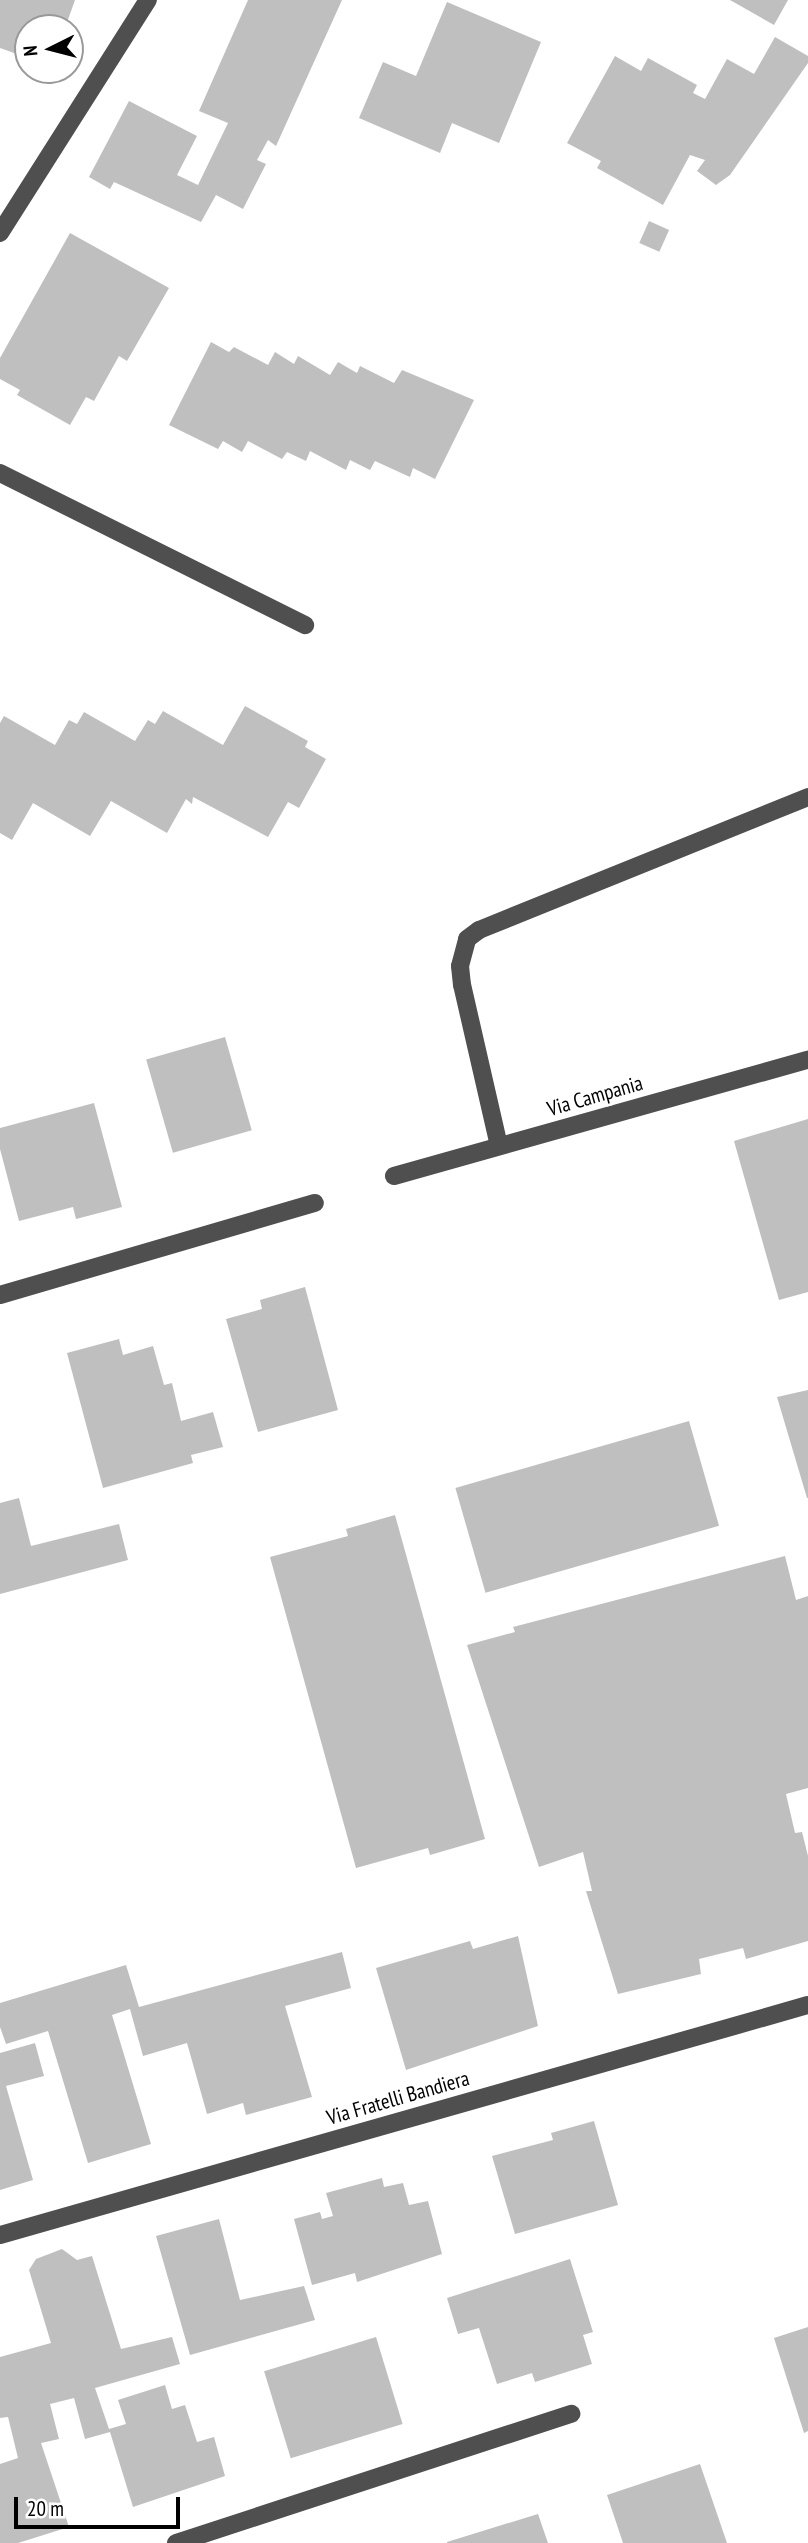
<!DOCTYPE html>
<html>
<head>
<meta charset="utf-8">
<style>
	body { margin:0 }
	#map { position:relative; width:808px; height:2543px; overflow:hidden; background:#fff; font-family:"PT Sans Narrow",sans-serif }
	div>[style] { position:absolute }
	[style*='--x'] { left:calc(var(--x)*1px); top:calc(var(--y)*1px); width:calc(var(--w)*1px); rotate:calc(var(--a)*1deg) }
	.building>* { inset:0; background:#bfbfbf; transform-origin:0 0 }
	.minor>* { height:18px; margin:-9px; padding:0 9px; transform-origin:9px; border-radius:9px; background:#4f4f4f }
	span { translate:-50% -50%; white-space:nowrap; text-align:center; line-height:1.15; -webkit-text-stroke:5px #fff; paint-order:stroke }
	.street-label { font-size:21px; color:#000 }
	.north { position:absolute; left:14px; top:14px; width:70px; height:70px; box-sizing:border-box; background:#fff; border:2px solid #999; border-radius:50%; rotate:264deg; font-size:19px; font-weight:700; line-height:28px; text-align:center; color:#000 }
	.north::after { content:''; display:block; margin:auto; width:24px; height:32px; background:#000; clip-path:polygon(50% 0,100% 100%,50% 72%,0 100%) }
	.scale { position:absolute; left:14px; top:2497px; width:166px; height:32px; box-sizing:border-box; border:4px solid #000; border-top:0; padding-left:9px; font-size:21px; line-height:24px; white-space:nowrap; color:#000; -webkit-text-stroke:5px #fff; paint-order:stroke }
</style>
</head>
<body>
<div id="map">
	<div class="building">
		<i style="clip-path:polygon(0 0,75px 0,65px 28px,28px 28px,28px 58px,0 48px)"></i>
		<i style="clip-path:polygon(248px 0,342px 0,276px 146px,268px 140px,257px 160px,266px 164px,243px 209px,216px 195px,201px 222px,114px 182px,110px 189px,89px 177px,129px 101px,197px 136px,177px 175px,198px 185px,228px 123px,199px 111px)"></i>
		<i style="clip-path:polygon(730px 0,788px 0,774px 25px)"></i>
		<i style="clip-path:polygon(447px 2px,541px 42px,499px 143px,452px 123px,440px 153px,359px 118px,383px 62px,416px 76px)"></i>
		<i style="clip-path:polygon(775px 37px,808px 56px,808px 63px,730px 175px,716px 185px,697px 171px,705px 160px,690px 155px,663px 205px,597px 168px,601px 161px,567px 143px,615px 56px,641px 71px,648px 58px,697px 85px,693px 93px,705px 99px,727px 59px,754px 74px)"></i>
		<i style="left:649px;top:221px;width:22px;height:24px;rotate:24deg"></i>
		<i style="clip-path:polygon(70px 233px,169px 288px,127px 361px,119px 356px,94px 401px,86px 397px,70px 425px,17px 395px,20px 390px,0 379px,0 358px)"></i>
		<i style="clip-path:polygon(211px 342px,229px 352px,234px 347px,268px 365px,275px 352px,294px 364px,298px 356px,330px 375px,338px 362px,357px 373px,360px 366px,394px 383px,402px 370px,474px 400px,435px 479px,413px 468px,410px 477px,375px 461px,370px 470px,350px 460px,346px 470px,310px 451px,306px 461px,287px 452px,282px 459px,248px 441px,242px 452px,223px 441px,218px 449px,169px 425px)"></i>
		<i style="clip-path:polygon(245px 706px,308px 741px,305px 747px,326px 759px,299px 808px,288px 802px,268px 837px,193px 797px,192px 804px,186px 799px,167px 833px,111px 801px,90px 836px,33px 803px,12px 840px,0 833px,0 723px,4px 716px,55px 745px,69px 720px,77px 724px,84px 712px,135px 741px,148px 720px,155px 724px,163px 711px,223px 745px)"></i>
		<i style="left:225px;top:1037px;width:97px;height:82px;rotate:74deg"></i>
		<i style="clip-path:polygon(94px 1103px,122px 1207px,76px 1219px,73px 1207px,19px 1221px,0 1149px,0 1128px)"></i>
		<i style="clip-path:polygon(808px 1119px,808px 1292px,779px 1300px,734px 1141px)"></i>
		<i style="clip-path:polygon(305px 1287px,338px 1410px,258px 1432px,226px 1319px,262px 1309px,260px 1300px)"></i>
		<i style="clip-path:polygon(119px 1339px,123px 1355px,153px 1346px,164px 1385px,172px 1383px,181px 1421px,213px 1412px,223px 1447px,191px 1455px,193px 1463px,103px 1488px,67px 1353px)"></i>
		<i style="clip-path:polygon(808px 1390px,808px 1498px,807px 1498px,777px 1397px)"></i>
		<i style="left:689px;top:1421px;width:109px;height:243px;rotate:74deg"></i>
		<i style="clip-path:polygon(19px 1498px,31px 1546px,119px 1524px,128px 1560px,0 1594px,0 1503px)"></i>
		<i style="clip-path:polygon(395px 1515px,485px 1839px,430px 1855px,428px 1848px,356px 1868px,270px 1557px,348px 1536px,346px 1529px)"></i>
		<i style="clip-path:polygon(785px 1556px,796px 1600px,808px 1596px,808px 1788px,786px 1794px,795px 1833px,802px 1832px,808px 1856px,808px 1941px,746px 1959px,743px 1948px,699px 1959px,701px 1974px,618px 1994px,586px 1891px,592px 1891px,583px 1852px,539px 1867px,467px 1645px,515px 1632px,513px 1627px)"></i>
		<i style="clip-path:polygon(518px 1936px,538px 2026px,406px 2070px,376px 1968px,470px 1941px,473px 1949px)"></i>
		<i style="clip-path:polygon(342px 1952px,351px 1988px,285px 2006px,312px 2097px,246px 2115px,243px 2103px,207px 2114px,187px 2043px,143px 2056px,130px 2009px,112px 2015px,151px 2144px,88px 2163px,48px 2031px,6px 2044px,0 2027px,0 2003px,126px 1965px,139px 2007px)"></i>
		<i style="clip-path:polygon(35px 2043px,44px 2076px,6px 2086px,33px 2180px,0 2190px,0 2053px)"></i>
		<i style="clip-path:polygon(594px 2121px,618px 2205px,515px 2234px,492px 2156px,553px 2140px,551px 2133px)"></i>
		<i style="clip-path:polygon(382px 2178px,384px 2187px,403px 2183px,409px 2205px,428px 2201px,442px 2254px,357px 2282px,355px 2273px,312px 2285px,294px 2219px,320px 2212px,322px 2219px,333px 2216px,326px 2193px)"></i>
		<i style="clip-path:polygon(219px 2219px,240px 2300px,304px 2286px,315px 2320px,190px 2355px,156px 2236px)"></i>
		<i style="clip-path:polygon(62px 2249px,77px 2260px,92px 2256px,121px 2349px,172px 2337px,180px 2364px,95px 2388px,109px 2429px,126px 2424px,118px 2400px,165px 2385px,172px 2409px,185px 2405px,197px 2442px,214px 2437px,225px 2476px,133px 2507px,110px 2432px,85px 2439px,74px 2398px,50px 2404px,59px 2439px,41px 2443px,69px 2527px,18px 2543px,0 2543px,0 2464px,18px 2458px,8px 2417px,0 2418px,0 2357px,51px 2343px,29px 2270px,36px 2259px)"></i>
		<i style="clip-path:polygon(570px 2259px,593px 2332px,583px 2335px,592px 2364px,535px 2382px,532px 2373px,497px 2384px,479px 2328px,458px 2334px,447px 2298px)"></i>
		<i style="clip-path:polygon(808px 2327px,808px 2431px,804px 2433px,774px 2338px)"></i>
		<i style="left:376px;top:2337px;width:91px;height:117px;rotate:73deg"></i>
		<i style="clip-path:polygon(700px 2464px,727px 2543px,623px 2543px,607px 2495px)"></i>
		<i style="clip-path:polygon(538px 2514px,548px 2543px,447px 2543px,447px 2542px)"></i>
	</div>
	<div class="minor">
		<i style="--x:0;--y:233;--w:276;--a:-57.6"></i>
		<i style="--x:0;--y:473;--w:341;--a:26.5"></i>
		<i style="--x:499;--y:1146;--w:165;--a:-102.9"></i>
		<i style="--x:462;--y:985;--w:19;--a:-96"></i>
		<i style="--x:460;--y:966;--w:28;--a:-75"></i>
		<i style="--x:467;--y:939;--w:15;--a:-37"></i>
		<i style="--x:479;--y:930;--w:355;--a:-22"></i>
		<i style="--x:394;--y:1176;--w:430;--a:-15.7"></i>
		<i style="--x:0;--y:1295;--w:328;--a:-16.3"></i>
		<i style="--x:0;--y:2235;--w:840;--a:-15.89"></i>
		<i style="--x:176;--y:2543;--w:416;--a:-18.1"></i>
	</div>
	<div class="street-label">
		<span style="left:595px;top:1096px;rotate:-16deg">Via Campania</span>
		<span style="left:398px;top:2098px;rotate:-16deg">Via Fratelli Bandiera</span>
	</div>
	<div class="north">N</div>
	<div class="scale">20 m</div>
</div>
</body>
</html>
